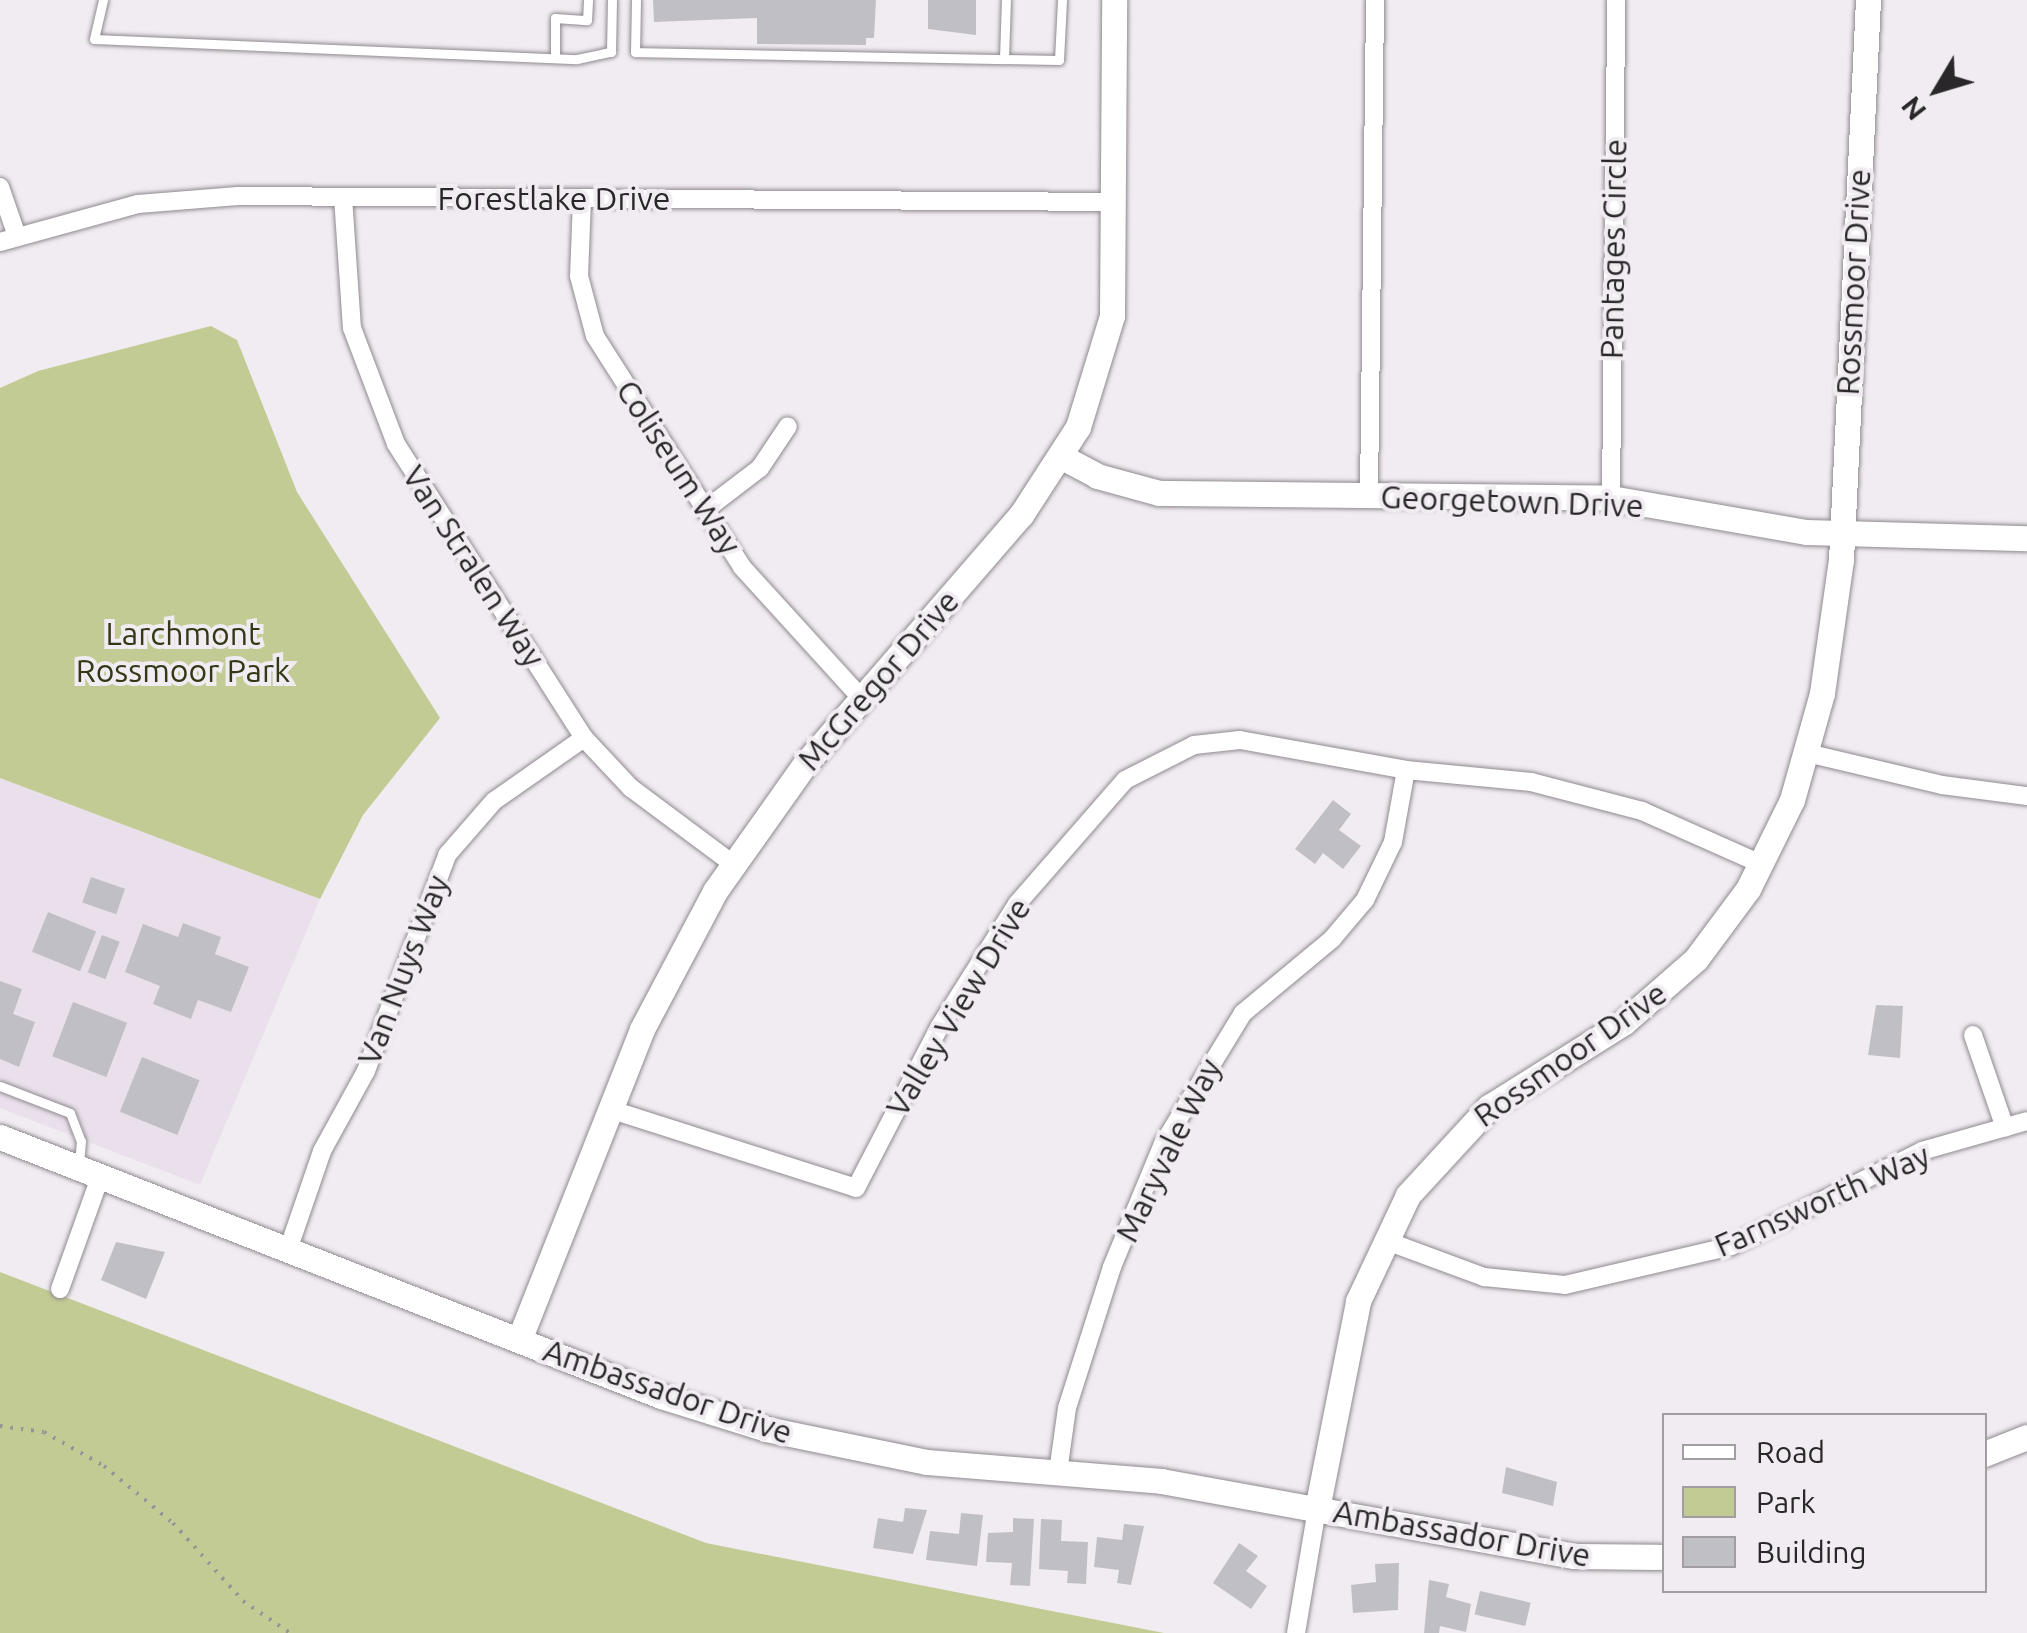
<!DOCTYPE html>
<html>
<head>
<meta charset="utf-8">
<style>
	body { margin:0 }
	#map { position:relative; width:2027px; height:1633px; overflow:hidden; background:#f1ecf2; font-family:Ubuntu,sans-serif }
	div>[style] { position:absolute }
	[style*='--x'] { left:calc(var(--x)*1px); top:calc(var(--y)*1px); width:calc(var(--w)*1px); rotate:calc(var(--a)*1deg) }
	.built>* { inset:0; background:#eae0ec }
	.green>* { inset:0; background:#c3cb94 }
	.building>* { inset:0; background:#c1bfc6; transform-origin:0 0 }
	.path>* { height:4px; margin-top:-2px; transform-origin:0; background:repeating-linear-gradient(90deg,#979397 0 2.5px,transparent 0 10.5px) }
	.roads { filter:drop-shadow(0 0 2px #8f8a8f) drop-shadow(0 0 2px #8f8a8f) }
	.lane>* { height:9px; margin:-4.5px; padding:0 4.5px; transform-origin:4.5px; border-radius:4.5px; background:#fff }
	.street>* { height:18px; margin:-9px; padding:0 9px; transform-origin:9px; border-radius:9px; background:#fff }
	.secondary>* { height:25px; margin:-12.5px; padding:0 12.5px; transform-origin:12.5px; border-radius:12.5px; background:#fff }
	span { translate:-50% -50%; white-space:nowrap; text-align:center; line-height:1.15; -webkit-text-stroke:8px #f1ecf2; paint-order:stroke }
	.street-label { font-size:32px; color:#292729 }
	.park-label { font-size:32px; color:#343814 }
	.legend { position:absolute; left:1662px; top:1413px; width:325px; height:180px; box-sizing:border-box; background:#f1ecf2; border:2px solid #a19da2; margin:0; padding:12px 18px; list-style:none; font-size:30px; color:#292729 }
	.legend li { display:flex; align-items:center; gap:20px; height:50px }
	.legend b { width:50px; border:2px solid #a19da2 }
	.north { position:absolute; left:1887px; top:40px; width:100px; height:100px; -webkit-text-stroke:8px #f1ecf2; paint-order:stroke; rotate:232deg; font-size:28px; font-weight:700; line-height:40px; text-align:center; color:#292729 }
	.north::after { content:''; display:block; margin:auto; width:35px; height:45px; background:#292729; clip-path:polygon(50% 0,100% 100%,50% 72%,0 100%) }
</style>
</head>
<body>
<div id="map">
	<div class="built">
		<i style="clip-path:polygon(0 778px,320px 899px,200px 1185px,0 1108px)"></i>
	</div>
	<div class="green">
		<i style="clip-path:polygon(211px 326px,237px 340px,297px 492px,440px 718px,363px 815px,320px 899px,0 778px,0 388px,38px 371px)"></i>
		<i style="clip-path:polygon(0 1272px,706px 1543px,1164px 1633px,0 1633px)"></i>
	</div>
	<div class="building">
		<i style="clip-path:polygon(653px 0,876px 0,874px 38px,866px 38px,866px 45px,757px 44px,757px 18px,654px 22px)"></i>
		<i style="clip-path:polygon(928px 0,976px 0,976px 35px,928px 29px)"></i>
		<i style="clip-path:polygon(1333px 800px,1351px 814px,1339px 830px,1361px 846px,1343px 869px,1323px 853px,1315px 864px,1295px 849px)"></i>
		<i style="left:91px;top:877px;width:36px;height:27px;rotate:19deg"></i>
		<i style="left:48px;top:912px;width:52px;height:43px;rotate:22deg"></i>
		<i style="clip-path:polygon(183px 923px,221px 937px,215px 954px,249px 967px,231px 1012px,198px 1000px,191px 1019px,153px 1004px,160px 986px,125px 972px,143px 924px,178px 937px)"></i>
		<i style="left:102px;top:935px;width:19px;height:40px;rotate:21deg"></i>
		<i style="clip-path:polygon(0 981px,22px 989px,13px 1014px,35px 1022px,19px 1067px,0 1059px)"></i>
		<i style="left:73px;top:1002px;width:58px;height:58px;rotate:21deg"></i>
		<i style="clip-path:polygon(1876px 1005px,1903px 1006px,1900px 1058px,1868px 1055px)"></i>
		<i style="left:142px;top:1057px;width:62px;height:59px;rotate:22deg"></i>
		<i style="clip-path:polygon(116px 1242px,165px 1252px,146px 1299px,101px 1280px)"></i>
		<i style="clip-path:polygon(1506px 1467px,1557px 1482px,1553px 1506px,1502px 1493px)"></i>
		<i style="clip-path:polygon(905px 1508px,927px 1510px,913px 1554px,873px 1548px,878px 1518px,903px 1522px)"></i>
		<i style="clip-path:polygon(961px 1513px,983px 1515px,977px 1566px,926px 1560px,930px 1531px,959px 1534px)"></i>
		<i style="clip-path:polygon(1013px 1518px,1034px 1519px,1030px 1586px,1010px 1585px,1012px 1563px,986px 1562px,988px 1533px,1013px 1532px)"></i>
		<i style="clip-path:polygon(1041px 1519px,1062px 1520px,1061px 1541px,1088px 1542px,1086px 1584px,1067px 1583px,1068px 1571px,1039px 1569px)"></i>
		<i style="clip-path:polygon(1124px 1524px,1144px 1526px,1131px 1585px,1117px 1583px,1119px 1570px,1094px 1567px,1097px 1537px,1122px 1540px)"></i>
		<i style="clip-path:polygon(1239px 1543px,1258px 1556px,1246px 1571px,1267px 1586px,1251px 1609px,1213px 1583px)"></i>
		<i style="clip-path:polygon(1399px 1563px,1398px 1610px,1353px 1613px,1351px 1585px,1376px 1582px,1375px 1564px)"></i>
		<i style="clip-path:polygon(1429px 1580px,1449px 1584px,1446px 1597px,1471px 1604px,1466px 1632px,1440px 1626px,1439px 1633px,1424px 1633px)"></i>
		<i style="left:1480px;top:1591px;width:52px;height:24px;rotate:13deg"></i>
	</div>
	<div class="path">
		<i style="--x:0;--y:1426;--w:44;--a:7.8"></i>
		<i style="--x:44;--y:1432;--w:69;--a:29.5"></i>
		<i style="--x:104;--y:1466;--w:89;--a:39.6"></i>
		<i style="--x:173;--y:1523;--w:105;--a:48.1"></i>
		<i style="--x:243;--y:1601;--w:57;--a:34.2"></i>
	</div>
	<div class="roads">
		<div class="lane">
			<i style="--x:103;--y:0;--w:40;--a:103"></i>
			<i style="--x:94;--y:39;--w:483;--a:2.4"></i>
			<i style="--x:577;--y:59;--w:35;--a:-12"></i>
			<i style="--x:611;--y:52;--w:52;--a:-88.9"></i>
			<i style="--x:636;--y:0;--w:52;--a:91.1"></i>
			<i style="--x:635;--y:52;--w:369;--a:1.1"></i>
			<i style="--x:1004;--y:59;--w:59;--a:-88.1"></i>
			<i style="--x:555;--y:58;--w:40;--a:-90"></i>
			<i style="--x:555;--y:18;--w:32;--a:4"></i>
			<i style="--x:587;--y:20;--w:20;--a:-87"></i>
			<i style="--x:1004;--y:59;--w:55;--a:1"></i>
			<i style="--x:1059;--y:60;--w:60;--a:-87.1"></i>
			<i style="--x:0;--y:1086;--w:75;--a:21.1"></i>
			<i style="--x:70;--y:1113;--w:30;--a:69"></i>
			<i style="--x:81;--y:1141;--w:25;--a:95"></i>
		</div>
		<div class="street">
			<i style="--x:0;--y:187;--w:52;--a:70.9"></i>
			<i style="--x:343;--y:197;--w:131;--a:86.1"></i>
			<i style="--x:352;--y:328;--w:124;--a:69.2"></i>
			<i style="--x:396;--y:444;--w:349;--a:57.4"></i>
			<i style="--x:584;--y:738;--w:69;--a:46.8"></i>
			<i style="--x:631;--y:788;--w:127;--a:36.7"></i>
			<i style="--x:582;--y:199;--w:77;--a:92.2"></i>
			<i style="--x:579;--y:276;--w:62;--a:75.1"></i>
			<i style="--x:595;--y:336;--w:274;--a:57.5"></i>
			<i style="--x:742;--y:567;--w:177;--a:47.7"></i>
			<i style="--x:0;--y:242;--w:143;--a:-15.4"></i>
			<i style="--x:138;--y:204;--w:100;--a:-4.6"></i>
			<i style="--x:238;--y:196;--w:877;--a:0.39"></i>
			<i style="--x:1369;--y:495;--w:495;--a:-89.3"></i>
			<i style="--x:1611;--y:498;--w:498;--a:-89.4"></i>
			<i style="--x:705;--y:510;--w:69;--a:-37.4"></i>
			<i style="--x:760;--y:468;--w:50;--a:-56.3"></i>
			<i style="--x:1807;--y:753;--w:139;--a:13.3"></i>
			<i style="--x:1942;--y:785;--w:86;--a:7.4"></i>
			<i style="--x:1973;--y:1035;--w:98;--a:71"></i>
			<i style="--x:609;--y:1109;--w:259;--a:17.7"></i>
			<i style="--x:856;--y:1188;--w:182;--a:-62.6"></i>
			<i style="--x:940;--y:1026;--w:144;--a:-57.7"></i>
			<i style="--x:1017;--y:904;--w:164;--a:-48.9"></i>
			<i style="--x:1125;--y:780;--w:77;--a:-26.9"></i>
			<i style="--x:1194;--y:745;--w:46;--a:-6.2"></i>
			<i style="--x:1240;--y:740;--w:169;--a:10.2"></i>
			<i style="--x:1406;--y:770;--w:126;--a:5.5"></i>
			<i style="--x:1531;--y:782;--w:115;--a:14.6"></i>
			<i style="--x:1642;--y:811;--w:130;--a:24"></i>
			<i style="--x:1384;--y:1240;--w:107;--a:20.3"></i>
			<i style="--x:1484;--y:1277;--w:81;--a:5.6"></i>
			<i style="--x:1565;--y:1285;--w:171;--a:-13.2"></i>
			<i style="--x:1731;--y:1246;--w:213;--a:-26.4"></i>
			<i style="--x:1922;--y:1151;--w:109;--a:-15.9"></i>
			<i style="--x:288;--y:1250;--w:105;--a:-71"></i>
			<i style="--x:322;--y:1151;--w:91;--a:-61.2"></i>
			<i style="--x:366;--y:1071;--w:231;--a:-69.4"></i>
			<i style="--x:447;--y:855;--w:72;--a:-49"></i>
			<i style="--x:494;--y:801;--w:110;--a:-35"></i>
			<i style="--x:60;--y:1289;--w:119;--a:-70.3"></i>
			<i style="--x:1058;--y:1472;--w:65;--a:-82"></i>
			<i style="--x:1067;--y:1408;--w:148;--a:-72.3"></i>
			<i style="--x:1112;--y:1267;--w:133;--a:-67.5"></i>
			<i style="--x:1163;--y:1144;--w:153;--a:-58.6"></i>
			<i style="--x:1243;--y:1013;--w:116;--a:-39.7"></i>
			<i style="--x:1332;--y:939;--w:51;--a:-49.8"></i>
			<i style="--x:1365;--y:900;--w:64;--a:-64.2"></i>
			<i style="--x:1393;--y:842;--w:73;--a:-79.8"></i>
			<i style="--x:1296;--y:1633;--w:126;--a:-80.4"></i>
		</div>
		<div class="secondary">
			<i style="--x:1062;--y:457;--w:40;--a:28"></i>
			<i style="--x:1097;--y:476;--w:64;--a:15.3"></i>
			<i style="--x:1159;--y:493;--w:452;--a:0.6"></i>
			<i style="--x:1611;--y:498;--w:198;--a:9.9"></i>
			<i style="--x:1806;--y:532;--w:221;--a:1.6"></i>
			<i style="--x:0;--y:1137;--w:710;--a:21.4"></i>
			<i style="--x:661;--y:1396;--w:110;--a:17.4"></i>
			<i style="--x:766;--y:1429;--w:164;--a:11.6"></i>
			<i style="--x:927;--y:1462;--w:235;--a:4.6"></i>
			<i style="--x:1161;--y:1481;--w:420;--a:10.3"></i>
			<i style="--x:1574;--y:1556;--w:90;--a:0.6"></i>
			<i style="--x:519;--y:1340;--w:334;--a:-68.4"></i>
			<i style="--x:642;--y:1029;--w:156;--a:-62.1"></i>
			<i style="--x:715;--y:891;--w:156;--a:-54.7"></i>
			<i style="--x:805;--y:764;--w:330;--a:-49.1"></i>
			<i style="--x:1021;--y:515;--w:105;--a:-57.1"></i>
			<i style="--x:1078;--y:427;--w:116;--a:-73"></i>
			<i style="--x:1112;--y:316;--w:316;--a:-89.6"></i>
			<i style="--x:1984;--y:1454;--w:46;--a:-21.6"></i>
			<i style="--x:1317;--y:1509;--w:212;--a:-78.8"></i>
			<i style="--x:1358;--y:1301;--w:117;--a:-64.7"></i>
			<i style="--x:1408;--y:1195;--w:120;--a:-47.4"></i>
			<i style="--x:1489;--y:1107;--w:158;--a:-32.1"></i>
			<i style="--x:1623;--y:1023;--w:97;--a:-41.2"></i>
			<i style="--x:1696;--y:959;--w:87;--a:-53.4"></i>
			<i style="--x:1748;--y:889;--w:99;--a:-63.7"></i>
			<i style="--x:1792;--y:800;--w:111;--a:-74.3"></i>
			<i style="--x:1822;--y:693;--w:134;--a:-81.9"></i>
			<i style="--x:1841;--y:560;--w:561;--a:-87.24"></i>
		</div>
	</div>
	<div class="street-label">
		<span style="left:554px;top:198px">Forestlake Drive</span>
		<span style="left:1613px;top:249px;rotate:-89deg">Pantages Circle</span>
		<span style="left:1853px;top:282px;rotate:-87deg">Rossmoor Drive</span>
		<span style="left:679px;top:467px;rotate:57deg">Coliseum Way</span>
		<span style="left:1512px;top:501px;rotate:2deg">Georgetown Drive</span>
		<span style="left:474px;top:566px;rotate:57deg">Van Stralen Way</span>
		<span style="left:878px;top:680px;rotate:-49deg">McGregor Drive</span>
		<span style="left:403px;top:970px;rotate:-69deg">Van Nuys Way</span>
		<span style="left:958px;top:1007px;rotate:-59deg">Valley View Drive</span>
		<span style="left:1570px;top:1054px;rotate:-35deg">Rossmoor Drive</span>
		<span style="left:1168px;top:1150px;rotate:-64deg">Maryvale Way</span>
		<span style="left:1822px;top:1200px;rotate:-24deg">Farnsworth Way</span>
		<span style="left:668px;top:1391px;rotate:19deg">Ambassador Drive</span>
		<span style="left:1462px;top:1533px;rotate:10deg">Ambassador Drive</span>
	</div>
	<div class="park-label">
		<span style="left:183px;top:652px">Larchmont<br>Rossmoor Park</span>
	</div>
	<ul class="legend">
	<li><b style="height:12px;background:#fff"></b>Road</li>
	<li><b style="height:28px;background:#c3cb94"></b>Park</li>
	<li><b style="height:28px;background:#c1bfc6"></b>Building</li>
	</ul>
	<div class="north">N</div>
</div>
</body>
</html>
